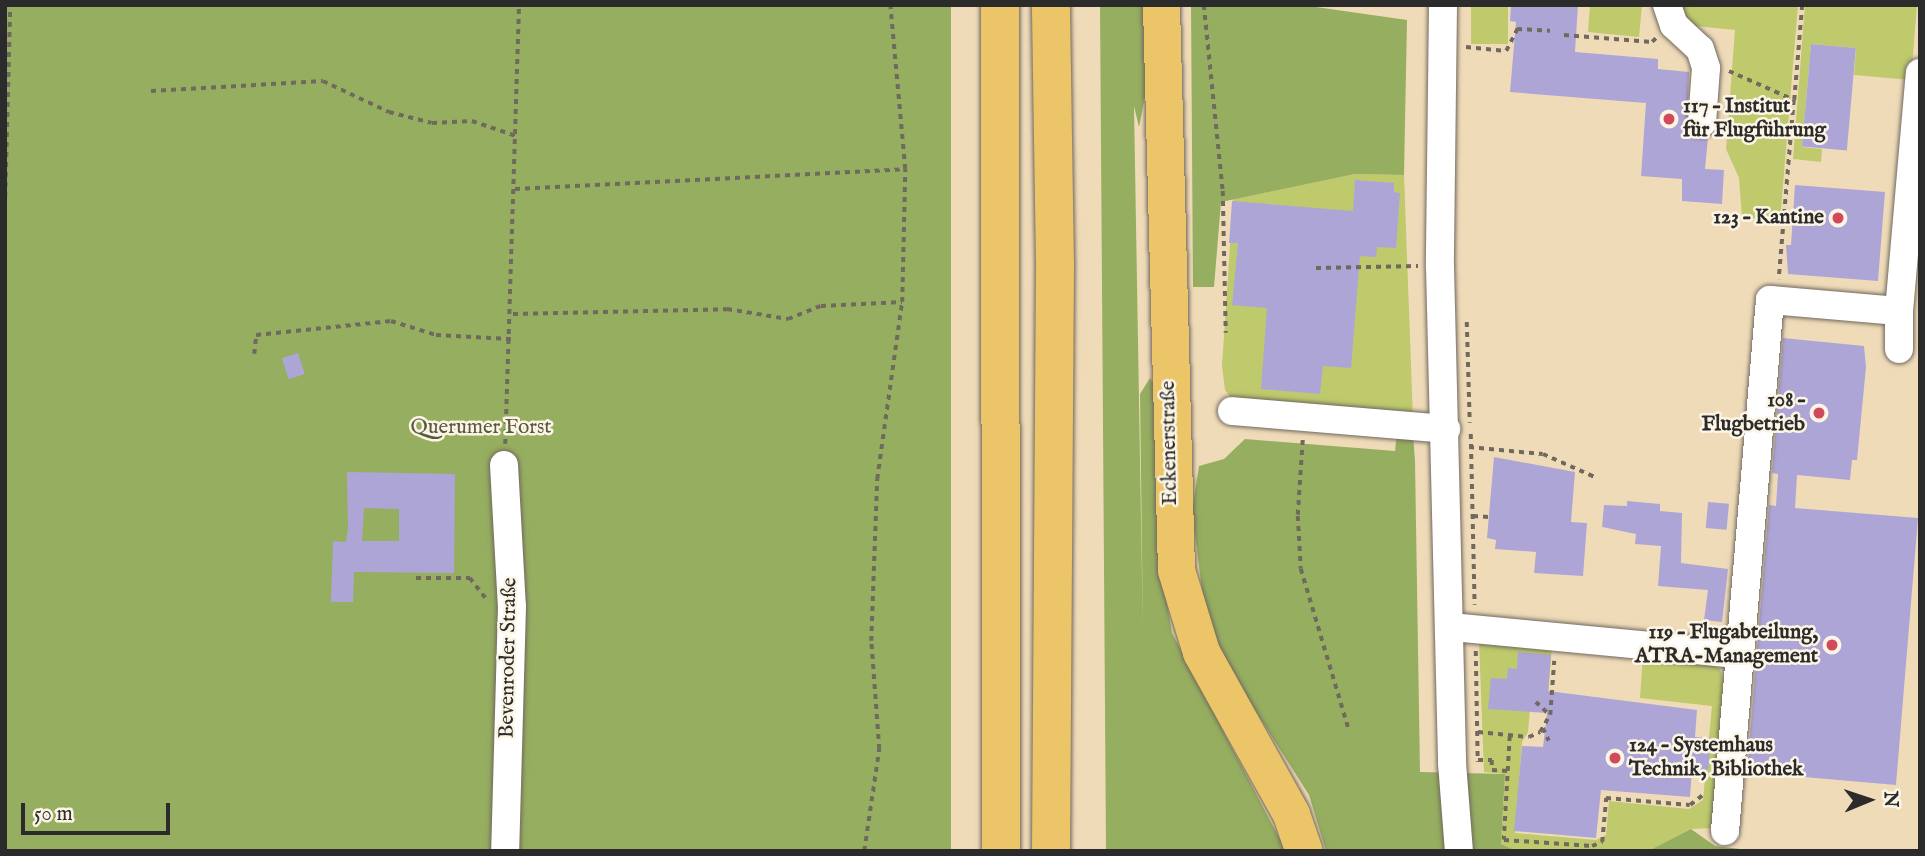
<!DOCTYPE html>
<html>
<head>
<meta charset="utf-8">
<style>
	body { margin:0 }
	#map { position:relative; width:1925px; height:856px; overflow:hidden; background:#f0dbb9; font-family:"IM FELL English",serif }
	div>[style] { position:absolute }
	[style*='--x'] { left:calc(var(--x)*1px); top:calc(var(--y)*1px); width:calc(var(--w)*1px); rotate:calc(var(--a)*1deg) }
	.green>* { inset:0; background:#beca6c; transform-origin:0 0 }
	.forest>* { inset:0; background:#96ae60; transform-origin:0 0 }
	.building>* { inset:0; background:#aea5d7; transform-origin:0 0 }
	.path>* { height:3.5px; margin-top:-1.75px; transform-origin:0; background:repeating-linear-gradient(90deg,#70695d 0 5px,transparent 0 10px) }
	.roads { filter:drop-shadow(0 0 2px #70695d) drop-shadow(0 0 2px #70695d) }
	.minor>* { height:28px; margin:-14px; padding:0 14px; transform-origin:14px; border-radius:14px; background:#fff }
	.major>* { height:37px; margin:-18.5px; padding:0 18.5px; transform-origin:18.5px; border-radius:18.5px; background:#edc569 }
	.highway>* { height:38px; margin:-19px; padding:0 19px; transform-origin:19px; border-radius:19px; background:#edc569 }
	.dots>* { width:19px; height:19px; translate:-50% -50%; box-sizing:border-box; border:4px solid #fcf5e5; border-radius:50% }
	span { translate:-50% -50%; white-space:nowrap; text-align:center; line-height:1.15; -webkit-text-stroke:5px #fcf5e5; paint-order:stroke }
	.poi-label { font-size:21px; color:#2b2b2b; font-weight:700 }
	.left { translate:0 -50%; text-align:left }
	.right { translate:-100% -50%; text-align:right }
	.park-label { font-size:21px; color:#575b3e }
	.street-label { font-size:21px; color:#2b2b2b }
	.frame { position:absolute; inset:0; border:7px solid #2b2b2b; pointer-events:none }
	.north { position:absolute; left:1834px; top:765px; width:70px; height:70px; -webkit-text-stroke:5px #fcf5e5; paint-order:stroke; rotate:88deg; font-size:19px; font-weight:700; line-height:28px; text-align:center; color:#2b2b2b }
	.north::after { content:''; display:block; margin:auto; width:24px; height:32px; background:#2b2b2b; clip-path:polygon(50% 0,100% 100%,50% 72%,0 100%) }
	.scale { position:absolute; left:21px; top:803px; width:149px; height:32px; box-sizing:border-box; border:4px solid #2b2b2b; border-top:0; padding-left:9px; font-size:21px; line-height:24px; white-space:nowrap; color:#2b2b2b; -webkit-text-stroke:5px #fcf5e5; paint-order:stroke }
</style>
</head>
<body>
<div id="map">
	<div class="green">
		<i style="left:1471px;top:5px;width:37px;height:39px"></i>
		<i style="clip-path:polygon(1590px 5px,1642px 5px,1639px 37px,1588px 32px)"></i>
		<i style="clip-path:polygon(1676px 5px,1798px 5px,1780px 221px,1742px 217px,1739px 178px,1726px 149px,1735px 30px,1695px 26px)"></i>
		<i style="clip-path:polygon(1805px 5px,1917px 5px,1911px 80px,1854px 75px,1856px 48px,1811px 44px,1802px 147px,1822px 149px,1821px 162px,1793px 159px)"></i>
		<i style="clip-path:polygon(1355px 174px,1404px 175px,1413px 419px,1236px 404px,1225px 390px,1222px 366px,1233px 199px)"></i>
		<i style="clip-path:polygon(1479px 641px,1552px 645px,1548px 698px,1531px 697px,1528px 732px,1522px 742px,1515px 833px,1596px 840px,1606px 835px,1609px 801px,1689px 809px,1703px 800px,1712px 706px,1640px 698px,1643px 654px,1696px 657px,1720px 669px,1726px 689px,1714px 828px,1691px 829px,1648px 851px,1517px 851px,1501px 844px,1505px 774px,1484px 772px)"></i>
	</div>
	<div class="forest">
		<i style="left:5px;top:5px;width:946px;height:846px"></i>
		<i style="clip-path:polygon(1100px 5px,1145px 5px,1146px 92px,1139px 127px,1134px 106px,1143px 636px,1140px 394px,1150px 378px,1160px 393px,1163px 579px,1172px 633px,1286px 851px,1106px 851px)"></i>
		<i style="clip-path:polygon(1191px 5px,1302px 5px,1407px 20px,1404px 175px,1355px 174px,1221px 202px,1214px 287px,1193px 287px)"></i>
		<i style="clip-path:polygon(1397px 431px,1413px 434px,1415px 461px,1420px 772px,1505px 774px,1501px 844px,1517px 851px,1326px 851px,1309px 795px,1232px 674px,1205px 614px,1192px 511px,1199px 466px,1224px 459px,1245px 439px,1395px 451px)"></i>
		<i style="clip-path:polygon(1691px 829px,1715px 846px,1757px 851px,1648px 851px)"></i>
	</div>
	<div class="building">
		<i style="clip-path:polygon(1511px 5px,1578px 5px,1575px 52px,1658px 59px,1658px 69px,1689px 72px,1687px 130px,1693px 137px,1708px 138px,1705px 169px,1724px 170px,1722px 204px,1682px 201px,1682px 179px,1641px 176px,1646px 103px,1510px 92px,1516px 22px,1510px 21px)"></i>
		<i style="left:1811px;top:44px;width:45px;height:103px;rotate:5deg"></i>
		<i style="clip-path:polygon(1355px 180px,1394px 183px,1394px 192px,1400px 193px,1396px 248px,1377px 247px,1376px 257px,1360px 256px,1351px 368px,1323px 366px,1320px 394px,1261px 389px,1267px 308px,1232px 305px,1238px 243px,1229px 243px,1232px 201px,1353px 211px)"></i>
		<i style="clip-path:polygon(1795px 185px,1885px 192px,1878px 281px,1788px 274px,1786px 245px,1791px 245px)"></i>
		<i style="clip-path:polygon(1783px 338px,1864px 346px,1866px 367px,1857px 460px,1852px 460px,1850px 480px,1797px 475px,1795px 508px,1918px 518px,1896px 785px,1747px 772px,1769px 505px,1776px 506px,1778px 474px,1772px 473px)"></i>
		<i style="left:298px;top:353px;width:22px;height:17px;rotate:72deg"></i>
		<i style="clip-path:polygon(1494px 457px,1575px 472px,1571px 522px,1587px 523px,1583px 576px,1534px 573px,1536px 552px,1495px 549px,1496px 540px,1487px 538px)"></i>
		<i style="clip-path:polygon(evenodd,347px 472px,455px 474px,454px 573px,354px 572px,353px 602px,331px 602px,333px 541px,346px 542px,348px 529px,347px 472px,364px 508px,399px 509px,399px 541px,362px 541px,364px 508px)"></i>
		<i style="clip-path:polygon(1627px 501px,1660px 504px,1660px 511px,1682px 513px,1681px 563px,1728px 569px,1722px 622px,1704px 620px,1708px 590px,1658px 586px,1661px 546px,1635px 544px,1636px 534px,1602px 527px,1604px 505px,1627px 506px)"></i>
		<i style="left:1708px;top:502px;width:21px;height:26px;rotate:5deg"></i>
		<i style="clip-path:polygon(1518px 652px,1551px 655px,1548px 691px,1697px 710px,1695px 737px,1711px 738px,1708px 770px,1692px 769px,1690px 797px,1601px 790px,1596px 838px,1514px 831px,1522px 746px,1543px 747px,1547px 713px,1488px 709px,1491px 678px,1507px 679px,1508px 668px,1517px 669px)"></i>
	</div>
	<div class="path">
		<i style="--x:1204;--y:5;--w:187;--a:84.2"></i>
		<i style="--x:1223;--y:191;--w:142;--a:88.8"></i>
		<i style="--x:1564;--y:35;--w:88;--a:4.5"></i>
		<i style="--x:1652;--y:42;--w:6;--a:-45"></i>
		<i style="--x:1466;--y:47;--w:40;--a:5.7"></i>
		<i style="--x:1506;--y:51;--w:25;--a:-63"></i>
		<i style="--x:1517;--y:29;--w:33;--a:3"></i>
		<i style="--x:1729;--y:71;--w:71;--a:24"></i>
		<i style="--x:1794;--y:100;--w:180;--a:94.8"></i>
		<i style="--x:151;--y:91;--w:172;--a:-3.3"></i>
		<i style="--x:323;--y:81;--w:73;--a:25.2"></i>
		<i style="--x:389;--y:112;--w:44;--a:14.3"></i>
		<i style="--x:432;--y:123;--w:40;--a:-2.9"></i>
		<i style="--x:472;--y:121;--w:46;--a:18.8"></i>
		<i style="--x:1794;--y:100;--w:95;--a:-85.2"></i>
		<i style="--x:515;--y:189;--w:390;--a:-2.9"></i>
		<i style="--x:5;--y:197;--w:192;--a:-88.5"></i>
		<i style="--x:1316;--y:268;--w:102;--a:-1.1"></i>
		<i style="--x:513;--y:314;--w:214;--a:-1.3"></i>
		<i style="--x:727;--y:309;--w:62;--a:9.3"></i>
		<i style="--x:788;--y:319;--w:35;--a:-22"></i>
		<i style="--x:821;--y:306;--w:81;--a:-2.8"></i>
		<i style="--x:1467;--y:322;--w:101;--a:88.3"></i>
		<i style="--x:254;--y:354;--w:19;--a:-84"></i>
		<i style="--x:256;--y:335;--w:136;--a:-5.9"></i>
		<i style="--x:391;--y:321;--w:47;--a:17.3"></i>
		<i style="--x:436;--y:335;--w:75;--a:3.1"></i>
		<i style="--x:1471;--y:434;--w:171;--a:88.7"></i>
		<i style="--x:1303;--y:440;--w:76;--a:93.8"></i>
		<i style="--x:1298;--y:516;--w:53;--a:86.8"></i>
		<i style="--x:1301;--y:569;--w:168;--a:73.4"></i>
		<i style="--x:505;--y:444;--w:439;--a:-88.2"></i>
		<i style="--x:1469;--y:447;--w:74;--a:5.4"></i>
		<i style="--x:1543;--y:454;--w:57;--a:23.9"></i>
		<i style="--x:1473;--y:516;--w:16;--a:4"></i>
		<i style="--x:416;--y:578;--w:54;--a:0"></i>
		<i style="--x:470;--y:578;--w:28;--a:52"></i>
		<i style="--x:1476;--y:651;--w:111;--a:89"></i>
		<i style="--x:1536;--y:702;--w:19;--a:43"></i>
		<i style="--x:1543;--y:728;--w:14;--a:65"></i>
		<i style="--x:1478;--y:732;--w:51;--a:5.6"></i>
		<i style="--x:1529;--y:737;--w:12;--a:-24"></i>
		<i style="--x:1540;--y:732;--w:20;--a:-60"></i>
		<i style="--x:1550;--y:715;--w:54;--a:-85.8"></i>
		<i style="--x:1510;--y:736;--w:104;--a:93.3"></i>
		<i style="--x:1504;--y:840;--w:88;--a:3.9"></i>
		<i style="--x:1592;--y:846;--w:11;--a:-22"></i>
		<i style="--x:1602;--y:842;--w:44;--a:-84.8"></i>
		<i style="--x:1606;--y:798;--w:84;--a:4.8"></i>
		<i style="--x:1690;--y:805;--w:16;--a:-38"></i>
		<i style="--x:1478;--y:760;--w:14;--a:0"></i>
		<i style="--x:1492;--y:760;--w:10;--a:90"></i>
		<i style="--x:1492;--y:770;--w:16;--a:4"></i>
		<i style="--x:864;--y:851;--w:103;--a:-81.6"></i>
		<i style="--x:879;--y:749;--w:108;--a:-94.2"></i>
		<i style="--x:871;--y:641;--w:162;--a:-87.9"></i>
		<i style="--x:877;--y:479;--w:179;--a:-82"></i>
		<i style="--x:902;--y:302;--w:133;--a:-88.7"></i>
		<i style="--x:905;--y:169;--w:165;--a:-95.2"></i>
	</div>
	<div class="roads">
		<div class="minor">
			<i style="--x:1443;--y:5;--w:262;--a:90.7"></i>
			<i style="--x:1440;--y:267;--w:496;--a:88.6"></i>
			<i style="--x:1452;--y:763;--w:88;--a:85.5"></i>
			<i style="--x:1667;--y:5;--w:21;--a:71"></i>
			<i style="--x:1674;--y:25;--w:35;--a:43"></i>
			<i style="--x:1700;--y:49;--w:20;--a:72"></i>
			<i style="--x:1706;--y:68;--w:55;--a:94.2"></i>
			<i style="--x:1899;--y:311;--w:38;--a:90"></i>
			<i style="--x:1232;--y:411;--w:215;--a:4.8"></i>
			<i style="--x:504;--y:465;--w:141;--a:86.8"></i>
			<i style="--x:512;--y:606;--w:245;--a:91.6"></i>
			<i style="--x:1451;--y:627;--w:287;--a:5.4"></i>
			<i style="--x:1725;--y:831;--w:533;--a:-85.16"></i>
			<i style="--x:1770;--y:300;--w:129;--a:4.9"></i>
			<i style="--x:1899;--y:311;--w:239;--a:-85"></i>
		</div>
		<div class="major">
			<i style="--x:1161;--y:5;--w:565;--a:88.48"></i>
			<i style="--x:1176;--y:570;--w:86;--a:73"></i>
			<i style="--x:1201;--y:652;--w:185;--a:60.9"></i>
			<i style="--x:1291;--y:814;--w:39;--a:71"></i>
		</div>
		<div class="highway">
			<i style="--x:1000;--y:5;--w:846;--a:89.93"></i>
			<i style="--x:1051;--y:851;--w:586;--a:-89.61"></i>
			<i style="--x:1055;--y:265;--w:260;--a:-90.9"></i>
		</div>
	</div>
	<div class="dots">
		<i style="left:1669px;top:119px;background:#d1495b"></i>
		<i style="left:1838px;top:218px;background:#d1495b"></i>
		<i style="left:1819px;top:413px;background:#d1495b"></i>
		<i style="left:1832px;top:645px;background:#d1495b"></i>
		<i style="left:1615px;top:758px;background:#d1495b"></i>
	</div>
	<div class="poi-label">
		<span class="left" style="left:1683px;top:119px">117 – Institut<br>für Flugführung</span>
		<span class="right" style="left:1824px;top:218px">123 – Kantine</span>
		<span class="right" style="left:1805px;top:413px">108 –<br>Flugbetrieb</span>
		<span class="right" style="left:1818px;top:645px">119 – Flugabteilung,<br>ATRA-Management</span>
		<span class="left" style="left:1629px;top:758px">124 – Systemhaus<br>Technik, Bibliothek</span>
	</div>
	<div class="park-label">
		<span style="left:481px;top:428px">Querumer Forst</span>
	</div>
	<div class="street-label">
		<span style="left:1170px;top:443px;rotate:-91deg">Eckenerstraße</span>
		<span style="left:509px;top:658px;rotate:-89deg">Bevenroder Straße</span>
	</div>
	<div class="frame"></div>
	<div class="north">N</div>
	<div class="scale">50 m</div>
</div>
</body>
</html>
